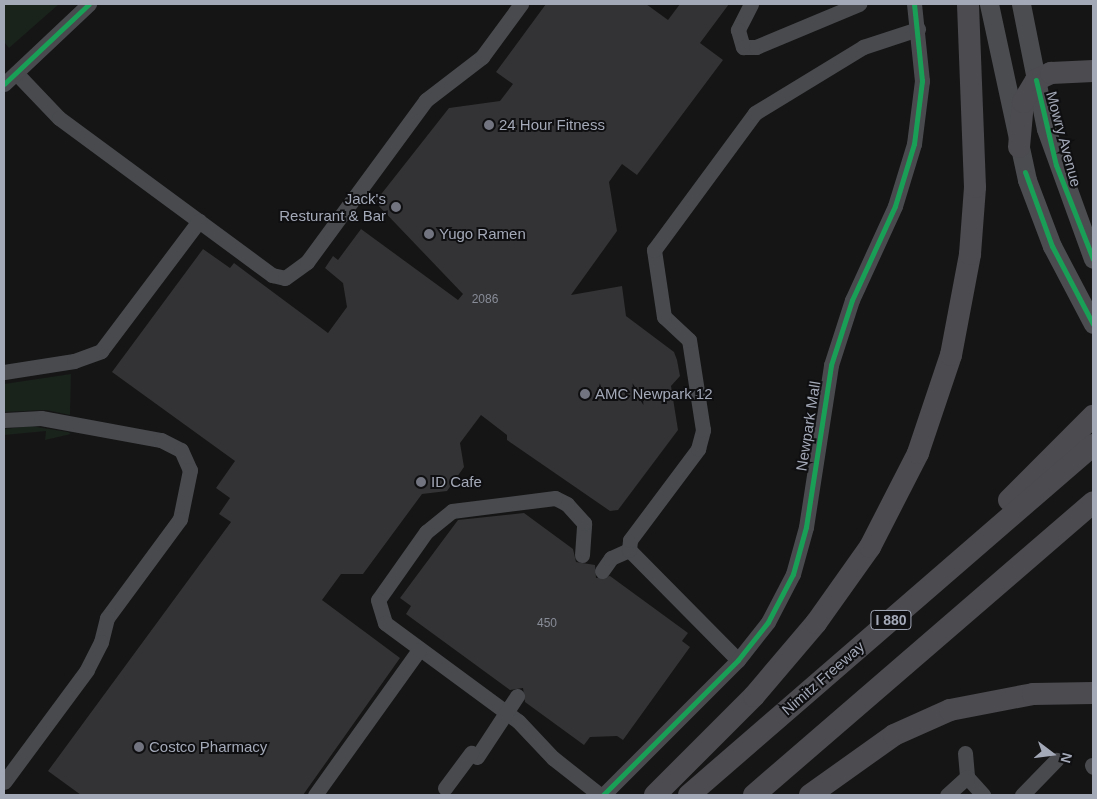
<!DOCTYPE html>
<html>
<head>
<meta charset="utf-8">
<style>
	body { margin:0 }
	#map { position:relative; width:1097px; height:799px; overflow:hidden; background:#151515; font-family:Helvetica,sans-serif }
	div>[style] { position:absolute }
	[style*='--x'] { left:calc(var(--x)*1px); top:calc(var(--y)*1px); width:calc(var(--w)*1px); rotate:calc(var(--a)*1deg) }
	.green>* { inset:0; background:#1a221c }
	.building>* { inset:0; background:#333335 }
	.minor>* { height:15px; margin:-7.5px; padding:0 7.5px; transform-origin:7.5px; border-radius:7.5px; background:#484a4e }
	.major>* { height:19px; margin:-9.5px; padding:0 9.5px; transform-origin:9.5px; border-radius:9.5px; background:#4b4c50 }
	.highway>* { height:22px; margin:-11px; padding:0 11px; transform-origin:11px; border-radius:11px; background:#4b4b50 }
	.cycleway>* { height:5px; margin:-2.5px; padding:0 2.5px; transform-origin:2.5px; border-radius:2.5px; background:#1a9f57 }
	.dots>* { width:14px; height:14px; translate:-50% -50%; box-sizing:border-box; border:2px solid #0f0f11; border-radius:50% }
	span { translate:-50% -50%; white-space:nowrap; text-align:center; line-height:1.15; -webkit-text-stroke:4px #0f0f11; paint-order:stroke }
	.number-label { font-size:12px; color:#888c97 }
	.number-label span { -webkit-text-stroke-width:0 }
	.shield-label span { padding:1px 4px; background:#0f0f11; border:1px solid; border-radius:4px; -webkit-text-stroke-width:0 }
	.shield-label { font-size:14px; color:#a4a9b8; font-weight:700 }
	.poi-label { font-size:15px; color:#a4a9b8 }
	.left { translate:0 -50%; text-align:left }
	.right { translate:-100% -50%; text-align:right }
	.street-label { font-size:15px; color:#a4a9b8 }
	.frame { position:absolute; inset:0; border:5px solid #a4a9b8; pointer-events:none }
	.north { position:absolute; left:1027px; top:729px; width:50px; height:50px; -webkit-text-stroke:4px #0f0f11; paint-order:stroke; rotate:105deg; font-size:14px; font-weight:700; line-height:20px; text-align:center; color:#a4a9b8 }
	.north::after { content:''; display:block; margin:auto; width:18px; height:22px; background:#a4a9b8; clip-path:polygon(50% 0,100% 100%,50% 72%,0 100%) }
</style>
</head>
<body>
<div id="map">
	<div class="green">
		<i style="clip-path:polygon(4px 4px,59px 4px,9px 48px,4px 42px)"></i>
		<i style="clip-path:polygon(71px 374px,70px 415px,46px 410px,4px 412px,4px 384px)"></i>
		<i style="clip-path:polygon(31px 426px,68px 432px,71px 434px,45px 440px,46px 431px,4px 435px,4px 429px)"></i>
	</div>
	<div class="building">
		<i style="clip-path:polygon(546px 4px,646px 4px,668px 20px,680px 4px,729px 4px,700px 43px,723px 60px,637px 175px,622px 164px,609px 182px,617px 231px,571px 295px,622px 286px,626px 316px,674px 352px,677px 360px,680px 376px,671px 386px,678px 430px,618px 510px,610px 511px,507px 440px,507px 435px,481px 415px,460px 443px,464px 467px,447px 491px,422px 494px,363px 574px,341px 574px,322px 600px,400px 658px,303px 795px,81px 795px,48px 771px,231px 522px,219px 514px,230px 498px,216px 488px,235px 461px,112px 372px,203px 249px,230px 268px,234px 263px,328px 333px,347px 307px,343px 283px,325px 268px,333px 256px,338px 260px,361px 229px,458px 300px,463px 294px,375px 202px,449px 108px,500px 101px,513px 84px,496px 72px)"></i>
		<i style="clip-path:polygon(524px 513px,573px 549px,576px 562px,595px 565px,596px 578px,610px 576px,688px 633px,682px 641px,690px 647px,623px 740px,617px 736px,590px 737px,584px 745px,525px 702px,523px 688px,510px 690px,406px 614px,411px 606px,400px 598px,458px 520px)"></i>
	</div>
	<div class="minor">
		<i style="--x:751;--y:4;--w:29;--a:117"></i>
		<i style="--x:738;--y:30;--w:18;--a:74"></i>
		<i style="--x:743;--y:47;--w:13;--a:0"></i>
		<i style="--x:756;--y:47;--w:112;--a:-22.7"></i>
		<i style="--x:16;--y:73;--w:62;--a:46.3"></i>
		<i style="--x:59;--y:118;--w:265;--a:36.4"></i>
		<i style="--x:272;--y:275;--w:13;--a:13"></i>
		<i style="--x:285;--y:278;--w:27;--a:-36"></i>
		<i style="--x:307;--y:262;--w:201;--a:-53.7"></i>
		<i style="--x:426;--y:100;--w:71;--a:-37.5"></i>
		<i style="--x:482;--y:57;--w:66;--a:-53.7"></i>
		<i style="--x:4;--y:84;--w:117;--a:-43.3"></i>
		<i style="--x:4;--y:372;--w:71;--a:-8.9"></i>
		<i style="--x:74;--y:361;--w:29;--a:-20"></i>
		<i style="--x:101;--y:351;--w:163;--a:-53"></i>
		<i style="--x:4;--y:420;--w:37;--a:-3"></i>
		<i style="--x:41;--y:418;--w:122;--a:10.4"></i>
		<i style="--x:161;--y:440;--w:22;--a:27"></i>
		<i style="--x:181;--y:450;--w:22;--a:66"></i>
		<i style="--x:190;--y:470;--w:50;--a:101.5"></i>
		<i style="--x:180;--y:519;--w:123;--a:126.4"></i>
		<i style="--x:107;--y:618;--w:25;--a:104"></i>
		<i style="--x:101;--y:642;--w:31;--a:117"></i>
		<i style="--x:87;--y:670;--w:139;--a:126.5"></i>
		<i style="--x:582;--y:555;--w:32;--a:-86"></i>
		<i style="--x:584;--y:523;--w:25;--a:-132"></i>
		<i style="--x:567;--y:504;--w:13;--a:-153"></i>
		<i style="--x:555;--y:498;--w:104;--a:172.8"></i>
		<i style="--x:452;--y:511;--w:33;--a:141"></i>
		<i style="--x:426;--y:532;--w:83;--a:125.2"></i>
		<i style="--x:378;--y:600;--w:24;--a:73"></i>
		<i style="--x:385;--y:623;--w:165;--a:36.4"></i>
		<i style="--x:518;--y:721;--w:51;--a:46.6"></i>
		<i style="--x:553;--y:758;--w:60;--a:38.2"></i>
		<i style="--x:602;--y:571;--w:16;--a:-55"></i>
		<i style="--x:611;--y:558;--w:20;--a:-24"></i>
		<i style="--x:738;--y:660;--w:155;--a:-134.7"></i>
		<i style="--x:629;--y:550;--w:10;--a:-84"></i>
		<i style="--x:630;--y:540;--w:114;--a:-53.2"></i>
		<i style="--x:698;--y:449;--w:20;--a:-75"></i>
		<i style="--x:703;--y:430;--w:91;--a:-98.8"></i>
		<i style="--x:689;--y:340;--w:34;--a:-137"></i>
		<i style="--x:664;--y:317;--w:68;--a:-98.5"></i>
		<i style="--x:654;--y:250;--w:170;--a:-53.6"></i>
		<i style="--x:755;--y:113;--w:127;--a:-31.4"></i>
		<i style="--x:863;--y:47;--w:58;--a:-18.1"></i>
		<i style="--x:965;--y:753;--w:24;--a:85"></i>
		<i style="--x:967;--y:777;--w:24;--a:48"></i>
		<i style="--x:477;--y:757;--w:73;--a:-56.7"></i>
		<i style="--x:1092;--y:765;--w:2;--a:63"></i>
		<i style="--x:445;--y:788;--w:44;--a:-53.4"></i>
		<i style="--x:315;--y:795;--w:178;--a:-54.4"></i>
		<i style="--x:603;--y:795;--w:191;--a:-45"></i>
		<i style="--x:738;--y:660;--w:48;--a:-51.7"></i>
		<i style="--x:768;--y:622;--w:54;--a:-62.5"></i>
		<i style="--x:793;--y:574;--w:49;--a:-74.5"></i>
		<i style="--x:806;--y:527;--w:164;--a:-81.2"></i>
		<i style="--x:831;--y:365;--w:68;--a:-72.1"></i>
		<i style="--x:852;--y:300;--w:103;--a:-65.4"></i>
		<i style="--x:895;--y:206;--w:65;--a:-73"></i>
		<i style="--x:914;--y:144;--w:64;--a:-82.8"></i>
		<i style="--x:922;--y:81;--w:77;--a:-95.9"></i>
		<i style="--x:947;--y:795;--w:27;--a:-42"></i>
		<i style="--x:1022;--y:795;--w:49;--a:-45.8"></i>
	</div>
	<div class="major">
		<i style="--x:989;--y:4;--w:180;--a:77.8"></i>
		<i style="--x:1027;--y:180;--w:71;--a:69.3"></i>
		<i style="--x:1052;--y:246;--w:88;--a:62.3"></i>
		<i style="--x:1021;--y:4;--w:127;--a:78.7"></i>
		<i style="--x:1046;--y:129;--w:138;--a:70.1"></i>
	</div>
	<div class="highway">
		<i style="--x:1019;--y:147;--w:45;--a:-84.9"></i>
		<i style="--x:1023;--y:102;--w:26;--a:-59"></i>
		<i style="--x:1036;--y:80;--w:17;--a:-25"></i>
		<i style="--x:1051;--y:73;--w:42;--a:-2.7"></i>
		<i style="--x:1009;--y:500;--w:119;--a:-45"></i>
		<i style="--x:655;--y:795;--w:140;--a:-45"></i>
		<i style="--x:754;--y:696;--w:96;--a:-49.7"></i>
		<i style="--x:816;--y:623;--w:93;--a:-54.6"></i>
		<i style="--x:870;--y:547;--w:106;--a:-62.9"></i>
		<i style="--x:918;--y:453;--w:103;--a:-71.4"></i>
		<i style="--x:951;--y:355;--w:103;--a:-79.3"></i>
		<i style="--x:970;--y:254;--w:67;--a:-85.7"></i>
		<i style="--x:975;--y:187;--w:183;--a:-92.2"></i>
		<i style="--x:689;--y:795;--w:535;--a:-40.9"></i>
		<i style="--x:754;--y:795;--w:448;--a:-40.8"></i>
		<i style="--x:810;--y:795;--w:103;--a:-35.5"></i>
		<i style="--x:894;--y:735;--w:61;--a:-24.1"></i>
		<i style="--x:950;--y:710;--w:85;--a:-10.9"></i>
		<i style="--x:1033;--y:694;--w:60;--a:-1"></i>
	</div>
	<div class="cycleway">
		<i style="--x:1036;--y:80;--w:87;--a:76.8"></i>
		<i style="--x:1056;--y:165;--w:101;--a:68.5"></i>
		<i style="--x:4;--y:84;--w:117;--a:-43.3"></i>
		<i style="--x:1025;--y:172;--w:79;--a:70"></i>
		<i style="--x:1052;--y:246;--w:88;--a:62.3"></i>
		<i style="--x:603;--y:795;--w:191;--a:-45"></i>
		<i style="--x:738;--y:660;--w:48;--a:-51.7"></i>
		<i style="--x:768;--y:622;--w:54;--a:-62.5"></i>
		<i style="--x:793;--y:574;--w:49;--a:-74.5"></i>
		<i style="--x:806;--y:527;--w:164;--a:-81.2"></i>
		<i style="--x:831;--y:365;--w:68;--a:-72.1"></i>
		<i style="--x:852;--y:300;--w:103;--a:-65.4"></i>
		<i style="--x:895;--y:206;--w:65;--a:-73"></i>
		<i style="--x:914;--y:144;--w:64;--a:-82.8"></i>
		<i style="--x:922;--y:81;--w:77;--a:-95.9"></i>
	</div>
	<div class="dots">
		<i style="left:489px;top:125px;background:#72757f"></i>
		<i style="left:396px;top:207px;background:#72757f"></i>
		<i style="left:429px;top:234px;background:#72757f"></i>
		<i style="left:585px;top:394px;background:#72757f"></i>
		<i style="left:421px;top:482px;background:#72757f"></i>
		<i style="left:139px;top:747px;background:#72757f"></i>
	</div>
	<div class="number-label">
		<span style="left:485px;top:300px">2086</span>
		<span style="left:547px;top:624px">450</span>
	</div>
	<div class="shield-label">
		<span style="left:891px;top:620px">I 880</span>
	</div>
	<div class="poi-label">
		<span class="left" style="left:499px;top:125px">24 Hour Fitness</span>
		<span class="right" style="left:386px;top:207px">Jack's<br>Resturant &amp; Bar</span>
		<span class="left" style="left:439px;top:234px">Yugo Ramen</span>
		<span class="left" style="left:595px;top:394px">AMC Newpark 12</span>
		<span class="left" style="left:431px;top:482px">ID Cafe</span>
		<span class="left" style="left:149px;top:747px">Costco Pharmacy</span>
	</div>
	<div class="street-label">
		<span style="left:1064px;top:139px;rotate:75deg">Mowry Avenue</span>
		<span style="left:808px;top:426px;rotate:-81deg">Newpark Mall</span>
		<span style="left:823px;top:678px;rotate:-41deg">Nimitz Freeway</span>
	</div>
	<div class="frame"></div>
	<div class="north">N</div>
</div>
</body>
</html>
